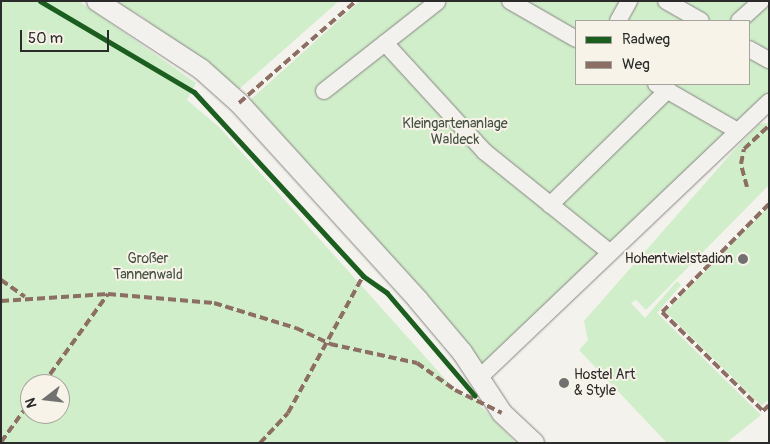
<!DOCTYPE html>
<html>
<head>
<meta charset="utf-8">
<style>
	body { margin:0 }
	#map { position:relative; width:770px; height:444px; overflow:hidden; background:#f4f2ec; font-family:Pangolin,sans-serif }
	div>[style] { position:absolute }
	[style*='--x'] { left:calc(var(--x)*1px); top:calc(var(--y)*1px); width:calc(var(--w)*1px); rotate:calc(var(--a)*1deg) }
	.green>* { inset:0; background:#d1eeca }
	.roads { filter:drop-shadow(0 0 1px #858582) drop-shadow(0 0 1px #858582) }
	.minor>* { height:16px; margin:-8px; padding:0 8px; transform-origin:8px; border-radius:8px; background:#f2f1ed }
	.major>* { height:20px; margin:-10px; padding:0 10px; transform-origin:10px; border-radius:10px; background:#f2f1ed }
	.quiet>* { height:4px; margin-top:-2px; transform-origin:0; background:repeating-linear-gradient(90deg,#8d6e63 0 8px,transparent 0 12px) }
	.cycleway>* { height:5px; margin:-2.5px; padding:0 2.5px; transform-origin:2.5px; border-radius:2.5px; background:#1b5e20 }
	.dots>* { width:14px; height:14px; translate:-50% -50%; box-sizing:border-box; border:2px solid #f7f3e8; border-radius:50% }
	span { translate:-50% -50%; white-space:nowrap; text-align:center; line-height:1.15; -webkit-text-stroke:4px #f7f3e8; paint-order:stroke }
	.park-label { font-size:14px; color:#465145 }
	.poi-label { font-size:14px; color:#2b2b2b }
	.right { translate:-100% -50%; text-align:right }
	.left { translate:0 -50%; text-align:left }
	.frame { position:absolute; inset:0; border:2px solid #2b2b2b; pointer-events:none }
	.legend { position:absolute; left:575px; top:20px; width:175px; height:65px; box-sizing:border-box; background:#f7f3e8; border:1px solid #a5a39c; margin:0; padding:6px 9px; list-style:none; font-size:15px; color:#2b2b2b }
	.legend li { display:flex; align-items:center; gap:10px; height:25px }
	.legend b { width:25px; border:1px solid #a5a39c }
	.north { position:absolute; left:20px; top:374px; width:50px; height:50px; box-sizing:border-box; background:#f7f3e8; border:1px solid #a5a39c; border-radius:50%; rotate:254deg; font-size:14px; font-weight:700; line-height:20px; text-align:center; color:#2b2b2b }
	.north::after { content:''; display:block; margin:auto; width:18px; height:22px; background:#71716f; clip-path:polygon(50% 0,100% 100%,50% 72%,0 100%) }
	.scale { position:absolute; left:20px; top:30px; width:89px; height:22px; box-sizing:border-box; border:2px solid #2b2b2b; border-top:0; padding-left:6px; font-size:15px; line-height:18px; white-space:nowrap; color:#2b2b2b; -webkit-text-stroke:4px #f7f3e8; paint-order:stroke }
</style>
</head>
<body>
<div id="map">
	<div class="green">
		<i style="clip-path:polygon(evenodd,1px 1px,79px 1px,196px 83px,187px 100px,219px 127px,455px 390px,475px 400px,516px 443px,1px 443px,1px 1px,30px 384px,60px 384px,60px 414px,30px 414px,30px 384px)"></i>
		<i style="clip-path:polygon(113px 1px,339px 1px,237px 91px,141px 16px)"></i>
		<i style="clip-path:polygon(evenodd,360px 1px,769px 1px,769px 102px,483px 365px,250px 100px,360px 1px,576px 21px,749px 21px,749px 84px,576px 84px,576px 21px)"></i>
		<i style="clip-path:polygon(769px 123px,769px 185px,646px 310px,636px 300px,631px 303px,645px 318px,677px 281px,681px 285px,657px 313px,761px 415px,726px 443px,667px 443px,579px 350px,588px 340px,584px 321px,735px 149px,759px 124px)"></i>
		<i style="clip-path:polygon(769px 206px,769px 399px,762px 406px,666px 312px)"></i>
	</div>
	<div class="roads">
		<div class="minor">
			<i style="--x:510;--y:1;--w:76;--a:29.9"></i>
			<i style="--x:666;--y:1;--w:40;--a:29.7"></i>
			<i style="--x:618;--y:21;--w:23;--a:-61"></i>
			<i style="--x:739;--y:21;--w:30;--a:-42"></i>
			<i style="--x:385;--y:43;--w:148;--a:47.5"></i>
			<i style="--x:485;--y:152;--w:158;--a:38.8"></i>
			<i style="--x:749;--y:49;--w:23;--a:29"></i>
			<i style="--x:656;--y:84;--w:92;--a:29.9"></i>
			<i style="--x:324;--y:91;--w:144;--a:-38.2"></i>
			<i style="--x:550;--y:205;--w:165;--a:-44.3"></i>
			<i style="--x:480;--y:377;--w:399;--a:-43.6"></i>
		</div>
		<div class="major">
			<i style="--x:97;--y:1;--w:124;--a:33.2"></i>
			<i style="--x:201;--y:69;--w:51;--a:41.8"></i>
			<i style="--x:239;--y:103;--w:266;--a:47.7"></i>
			<i style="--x:418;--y:300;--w:68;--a:49.8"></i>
			<i style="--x:462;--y:352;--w:73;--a:56.7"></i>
			<i style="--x:502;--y:413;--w:44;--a:43.2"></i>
		</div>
	</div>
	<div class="quiet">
		<i style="--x:239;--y:103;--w:155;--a:-41.1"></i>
		<i style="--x:747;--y:187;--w:24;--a:-105"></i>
		<i style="--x:741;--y:164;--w:15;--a:-79"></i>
		<i style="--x:744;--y:149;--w:34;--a:-43"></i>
		<i style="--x:769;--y:204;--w:152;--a:134.7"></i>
		<i style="--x:662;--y:312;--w:141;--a:44.4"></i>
		<i style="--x:763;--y:411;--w:8;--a:-45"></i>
		<i style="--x:1;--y:280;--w:29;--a:35"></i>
		<i style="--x:1;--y:301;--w:107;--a:-3.7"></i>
		<i style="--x:108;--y:294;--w:106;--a:4.9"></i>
		<i style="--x:214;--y:303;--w:86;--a:17"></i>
		<i style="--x:296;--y:328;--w:38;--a:25"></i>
		<i style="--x:330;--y:344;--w:89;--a:12.3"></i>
		<i style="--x:417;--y:363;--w:47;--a:35.4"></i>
		<i style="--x:455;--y:390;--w:52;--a:26.1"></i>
		<i style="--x:43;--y:384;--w:111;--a:-54.2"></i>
		<i style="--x:1;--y:442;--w:49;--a:-54.1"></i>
		<i style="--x:260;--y:443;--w:41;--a:-47"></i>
		<i style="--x:288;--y:413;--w:156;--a:-61.3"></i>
	</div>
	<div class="cycleway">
		<i style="--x:40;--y:1;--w:179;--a:30.6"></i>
		<i style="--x:194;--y:92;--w:250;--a:47.4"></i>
		<i style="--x:363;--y:276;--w:29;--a:35"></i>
		<i style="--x:387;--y:293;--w:135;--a:49.5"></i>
	</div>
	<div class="dots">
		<i style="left:743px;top:259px;background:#71716f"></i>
		<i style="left:564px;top:383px;background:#71716f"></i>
	</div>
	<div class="park-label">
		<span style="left:455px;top:132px">Kleingartenanlage<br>Waldeck</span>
		<span style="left:148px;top:267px">Großer<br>Tannenwald</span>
	</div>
	<div class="poi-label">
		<span class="right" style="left:733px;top:259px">Hohentwielstadion</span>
		<span class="left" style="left:574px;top:383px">Hostel Art<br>&amp; Style</span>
	</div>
	<div class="frame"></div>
	<ul class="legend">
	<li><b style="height:6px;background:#1b5e20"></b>Radweg</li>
	<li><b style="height:6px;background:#8d6e63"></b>Weg</li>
	</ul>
	<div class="north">N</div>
	<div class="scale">50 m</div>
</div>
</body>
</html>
